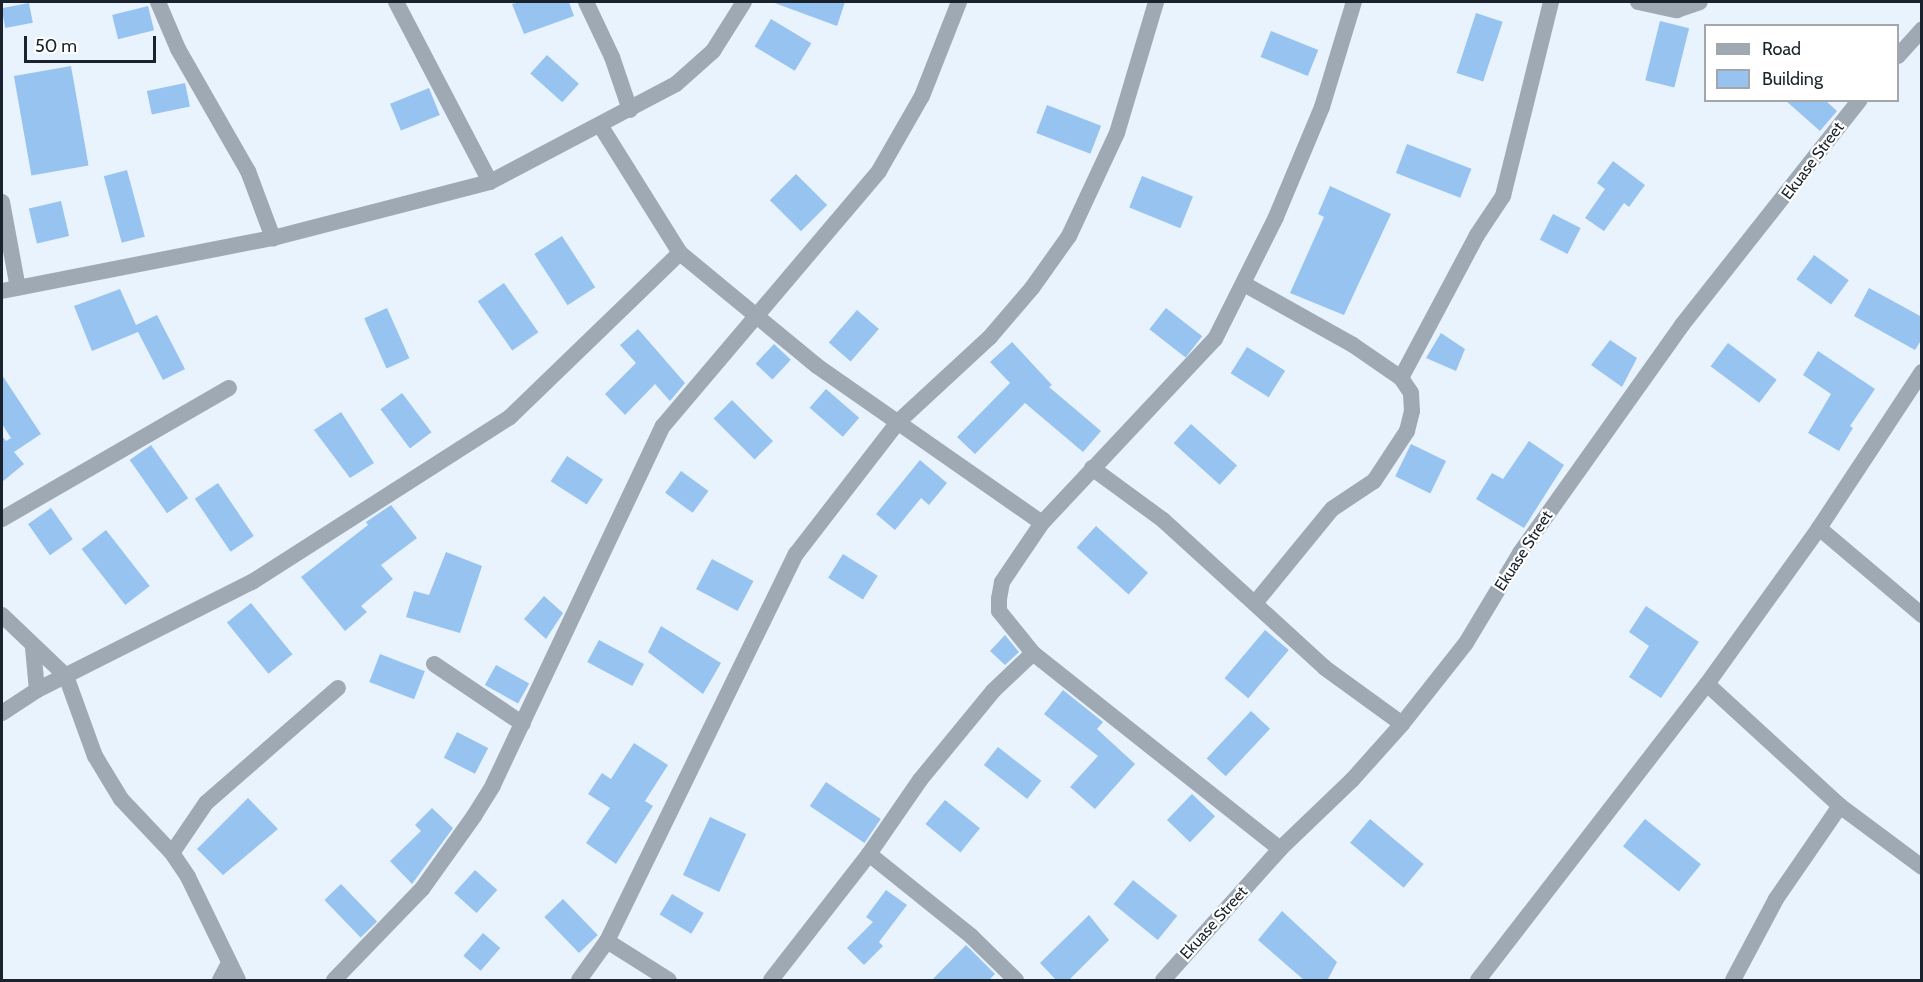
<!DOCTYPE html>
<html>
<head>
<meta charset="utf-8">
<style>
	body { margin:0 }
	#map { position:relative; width:1923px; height:982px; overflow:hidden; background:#e9f3fe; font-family:Cabin,sans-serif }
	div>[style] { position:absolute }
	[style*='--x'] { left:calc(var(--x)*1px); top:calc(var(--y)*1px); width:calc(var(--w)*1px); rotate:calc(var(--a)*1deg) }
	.building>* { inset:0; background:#97c3f1; transform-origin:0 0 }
	.minor>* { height:16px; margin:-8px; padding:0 8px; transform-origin:8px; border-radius:8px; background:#9ea9b4 }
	span { translate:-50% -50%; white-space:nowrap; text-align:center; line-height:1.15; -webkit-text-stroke:4.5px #fff; paint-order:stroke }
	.street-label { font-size:16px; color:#1a232d }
	.frame { position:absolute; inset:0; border:3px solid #1a232d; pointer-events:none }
	.legend { position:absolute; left:1704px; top:24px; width:195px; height:78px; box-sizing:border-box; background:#fff; border:2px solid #a3a7ab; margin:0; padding:8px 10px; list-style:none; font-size:18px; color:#1a232d }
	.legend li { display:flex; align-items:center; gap:12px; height:30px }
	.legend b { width:30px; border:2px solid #a3a7ab }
	.scale { position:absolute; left:24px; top:36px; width:132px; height:27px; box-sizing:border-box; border:3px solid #1a232d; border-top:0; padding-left:8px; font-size:18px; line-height:21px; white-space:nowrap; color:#1a232d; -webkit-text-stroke:4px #fff; paint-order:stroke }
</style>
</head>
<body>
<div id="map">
	<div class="building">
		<i style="clip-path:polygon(520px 2px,569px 2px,574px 16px,524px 34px,512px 4px)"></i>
		<i style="clip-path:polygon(772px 2px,845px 2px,837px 26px)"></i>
		<i style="left:29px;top:3px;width:20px;height:28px;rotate:79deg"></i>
		<i style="left:148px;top:6px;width:25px;height:37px;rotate:76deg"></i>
		<i style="left:1476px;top:13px;width:28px;height:63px;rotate:18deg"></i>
		<i style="left:771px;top:19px;width:47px;height:32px;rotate:31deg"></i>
		<i style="left:1660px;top:21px;width:30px;height:61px;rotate:14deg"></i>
		<i style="left:1271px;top:31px;width:51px;height:28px;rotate:22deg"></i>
		<i style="left:547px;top:55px;width:43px;height:25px;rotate:42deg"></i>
		<i style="left:71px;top:66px;width:101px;height:58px;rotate:80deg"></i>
		<i style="left:185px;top:83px;width:24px;height:39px;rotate:78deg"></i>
		<i style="left:429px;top:88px;width:29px;height:42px;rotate:68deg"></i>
		<i style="clip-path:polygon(1785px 100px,1825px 100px,1837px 111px,1820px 131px)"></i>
		<i style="left:1047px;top:105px;width:58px;height:30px;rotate:21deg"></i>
		<i style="left:1407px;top:144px;width:69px;height:31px;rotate:21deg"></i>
		<i style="clip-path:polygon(1613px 161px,1645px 185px,1629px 207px,1624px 203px,1604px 231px,1585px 218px,1605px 189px,1597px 183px)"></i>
		<i style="left:127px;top:170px;width:69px;height:24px;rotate:75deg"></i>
		<i style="left:796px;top:174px;width:44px;height:37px;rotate:45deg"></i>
		<i style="left:1142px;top:176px;width:55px;height:34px;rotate:22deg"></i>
		<i style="clip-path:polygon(1330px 186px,1391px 214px,1344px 315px,1290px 293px,1324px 217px,1318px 214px)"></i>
		<i style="left:61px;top:201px;width:36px;height:33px;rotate:77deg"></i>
		<i style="left:1553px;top:214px;width:31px;height:29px;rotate:27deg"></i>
		<i style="left:562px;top:236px;width:61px;height:33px;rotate:57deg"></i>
		<i style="left:1814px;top:255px;width:43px;height:30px;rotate:36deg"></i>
		<i style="left:504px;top:283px;width:60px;height:32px;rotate:55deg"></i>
		<i style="clip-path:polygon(1869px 288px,1922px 317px,1922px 339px,1915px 350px,1854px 316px)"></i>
		<i style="clip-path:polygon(120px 289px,136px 325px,157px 315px,185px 369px,163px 380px,138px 332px,92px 351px,74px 306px)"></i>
		<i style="left:387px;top:308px;width:55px;height:25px;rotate:66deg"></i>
		<i style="left:1166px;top:308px;width:46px;height:27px;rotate:38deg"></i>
		<i style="left:857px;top:310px;width:29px;height:43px;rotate:41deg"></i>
		<i style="clip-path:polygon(638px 329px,685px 383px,670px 401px,655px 384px,625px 415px,605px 394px,636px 363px,620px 345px)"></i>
		<i style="clip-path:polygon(1441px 333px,1465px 349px,1456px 371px,1426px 358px)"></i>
		<i style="clip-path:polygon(1610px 340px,1637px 358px,1622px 387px,1591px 365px)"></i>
		<i style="clip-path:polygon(1012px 342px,1052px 385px,1049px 387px,1101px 431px,1083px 452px,1025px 403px,975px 454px,957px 437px,1010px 383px,990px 362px)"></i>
		<i style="left:1728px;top:343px;width:61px;height:29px;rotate:37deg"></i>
		<i style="left:774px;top:344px;width:23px;height:27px;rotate:43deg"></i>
		<i style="left:1247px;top:347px;width:45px;height:31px;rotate:32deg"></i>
		<i style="clip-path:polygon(1818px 351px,1875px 389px,1850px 426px,1853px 428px,1839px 451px,1808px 433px,1831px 394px,1803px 375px)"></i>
		<i style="clip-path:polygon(2px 375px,41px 434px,14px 452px,24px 464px,2px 482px,2px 436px,6px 441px,11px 438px,2px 424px)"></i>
		<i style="left:826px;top:389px;width:44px;height:25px;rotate:41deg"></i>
		<i style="left:402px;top:393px;width:49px;height:27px;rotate:53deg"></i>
		<i style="left:732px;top:400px;width:58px;height:26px;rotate:45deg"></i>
		<i style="clip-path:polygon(341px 412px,374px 463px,350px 478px,314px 430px)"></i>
		<i style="left:1191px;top:424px;width:62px;height:26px;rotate:42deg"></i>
		<i style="clip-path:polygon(1529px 441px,1564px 465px,1524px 528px,1476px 499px,1492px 473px,1503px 479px)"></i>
		<i style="left:1411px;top:444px;width:39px;height:36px;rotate:26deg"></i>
		<i style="left:151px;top:445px;width:65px;height:26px;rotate:55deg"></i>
		<i style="left:567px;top:456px;width:43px;height:30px;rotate:33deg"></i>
		<i style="clip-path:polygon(920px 460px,947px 483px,929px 505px,921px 498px,895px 530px,876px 514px)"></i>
		<i style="left:681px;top:471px;width:34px;height:27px;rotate:36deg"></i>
		<i style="left:218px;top:483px;width:64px;height:28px;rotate:56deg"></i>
		<i style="clip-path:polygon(391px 505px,417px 538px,381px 565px,393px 579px,361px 606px,367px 612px,345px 631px,301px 577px,368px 525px,366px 522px)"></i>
		<i style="left:51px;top:508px;width:38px;height:28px;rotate:55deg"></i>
		<i style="left:1096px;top:526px;width:70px;height:29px;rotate:42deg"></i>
		<i style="left:106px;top:530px;width:71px;height:31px;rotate:52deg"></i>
		<i style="clip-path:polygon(446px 552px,482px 566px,460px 633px,406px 617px,414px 591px,429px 595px)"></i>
		<i style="left:843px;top:554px;width:41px;height:28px;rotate:32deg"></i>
		<i style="left:712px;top:559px;width:47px;height:34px;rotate:28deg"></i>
		<i style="clip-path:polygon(544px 596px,563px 613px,546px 639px,524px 619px)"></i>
		<i style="left:251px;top:603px;width:66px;height:31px;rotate:51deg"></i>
		<i style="clip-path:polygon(1646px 606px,1699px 642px,1661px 698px,1629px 677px,1649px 646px,1629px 632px)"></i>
		<i style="clip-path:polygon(661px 626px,721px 663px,703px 694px,648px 652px)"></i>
		<i style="left:1265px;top:630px;width:31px;height:63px;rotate:40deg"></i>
		<i style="clip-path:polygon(1005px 635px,1019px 652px,1005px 665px,990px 651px)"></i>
		<i style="left:599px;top:640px;width:51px;height:25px;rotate:28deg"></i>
		<i style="left:380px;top:654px;width:48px;height:30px;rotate:21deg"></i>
		<i style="left:496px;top:665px;width:38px;height:23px;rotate:29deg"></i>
		<i style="clip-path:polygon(1063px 690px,1103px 722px,1097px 729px,1135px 764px,1095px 809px,1070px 787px,1098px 756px,1044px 714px)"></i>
		<i style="left:1251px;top:711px;width:26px;height:65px;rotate:43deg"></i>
		<i style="left:457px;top:732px;width:35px;height:29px;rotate:27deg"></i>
		<i style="clip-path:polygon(634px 743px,668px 765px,645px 801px,653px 806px,616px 864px,586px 843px,610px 808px,588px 794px,602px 773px,611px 779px)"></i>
		<i style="left:998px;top:747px;width:55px;height:23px;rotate:38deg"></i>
		<i style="left:826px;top:782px;width:66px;height:29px;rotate:34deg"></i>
		<i style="left:1192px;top:794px;width:32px;height:36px;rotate:44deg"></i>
		<i style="clip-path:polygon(248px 798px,278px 829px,223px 875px,197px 849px)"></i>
		<i style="left:945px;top:800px;width:45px;height:31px;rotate:39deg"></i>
		<i style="clip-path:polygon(432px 808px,453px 828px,412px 884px,390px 861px,421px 831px,415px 825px)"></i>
		<i style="left:710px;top:817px;width:40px;height:64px;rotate:25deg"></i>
		<i style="left:1370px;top:819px;width:70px;height:31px;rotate:40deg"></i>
		<i style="left:1645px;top:819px;width:72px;height:35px;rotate:39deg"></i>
		<i style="left:475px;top:870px;width:30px;height:31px;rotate:42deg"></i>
		<i style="left:1133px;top:880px;width:57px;height:31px;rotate:39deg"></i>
		<i style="left:341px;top:884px;width:52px;height:23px;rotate:46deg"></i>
		<i style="clip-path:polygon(886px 890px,907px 905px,879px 942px,883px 946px,864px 965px,847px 948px,873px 922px,866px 917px)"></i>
		<i style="left:672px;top:894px;width:37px;height:24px;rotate:31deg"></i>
		<i style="left:563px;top:899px;width:50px;height:26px;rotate:46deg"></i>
		<i style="clip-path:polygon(1282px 911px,1337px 962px,1327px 981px,1305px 981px,1258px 940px)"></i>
		<i style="clip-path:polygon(1089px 915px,1109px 940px,1068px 981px,1057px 981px,1040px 963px)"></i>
		<i style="left:483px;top:933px;width:23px;height:30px;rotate:41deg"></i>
		<i style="clip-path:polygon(966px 945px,995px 974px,988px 981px,931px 981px)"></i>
	</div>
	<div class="minor">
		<i style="--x:158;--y:2;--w:51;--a:66.9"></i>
		<i style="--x:178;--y:49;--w:141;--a:60.2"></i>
		<i style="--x:248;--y:171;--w:72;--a:69.5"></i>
		<i style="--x:396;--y:2;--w:203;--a:62.4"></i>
		<i style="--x:586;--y:2;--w:61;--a:64.7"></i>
		<i style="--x:612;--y:57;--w:56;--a:71.2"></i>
		<i style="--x:1638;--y:2;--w:40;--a:12"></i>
		<i style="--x:1677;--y:10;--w:24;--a:-19"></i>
		<i style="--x:1898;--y:56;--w:36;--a:-48"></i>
		<i style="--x:600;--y:125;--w:151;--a:58"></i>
		<i style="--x:2;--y:202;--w:87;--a:79.5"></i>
		<i style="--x:1244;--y:284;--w:125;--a:29.2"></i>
		<i style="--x:1353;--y:345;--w:58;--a:34.5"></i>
		<i style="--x:1401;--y:378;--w:18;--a:56"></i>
		<i style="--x:1411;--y:393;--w:18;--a:87"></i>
		<i style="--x:1412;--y:411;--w:21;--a:104"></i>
		<i style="--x:1407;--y:431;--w:60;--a:123.4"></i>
		<i style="--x:1374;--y:481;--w:50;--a:146.3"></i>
		<i style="--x:1332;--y:509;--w:120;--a:129.3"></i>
		<i style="--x:2;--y:291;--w:276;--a:-11.1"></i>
		<i style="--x:273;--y:238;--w:224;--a:-14.5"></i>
		<i style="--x:490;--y:182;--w:210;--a:-27.8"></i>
		<i style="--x:676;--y:84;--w:50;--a:-41.7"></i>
		<i style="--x:713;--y:51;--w:58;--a:-57.7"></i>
		<i style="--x:1401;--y:378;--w:162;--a:-62"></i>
		<i style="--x:1477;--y:235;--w:47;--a:-56.3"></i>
		<i style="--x:1503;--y:196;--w:200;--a:-76.1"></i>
		<i style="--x:1092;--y:468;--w:88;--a:36.2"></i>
		<i style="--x:1163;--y:520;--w:219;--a:42.4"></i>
		<i style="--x:1325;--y:668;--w:95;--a:36"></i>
		<i style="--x:2;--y:519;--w:262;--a:-30"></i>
		<i style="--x:1819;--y:528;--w:135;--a:40.2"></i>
		<i style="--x:2;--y:615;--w:88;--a:43.6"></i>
		<i style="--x:66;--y:676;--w:85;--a:70.1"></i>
		<i style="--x:95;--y:756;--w:50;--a:58.8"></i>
		<i style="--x:121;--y:799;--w:74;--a:46.6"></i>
		<i style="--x:172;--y:853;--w:29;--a:56"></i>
		<i style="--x:188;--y:877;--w:114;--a:64.1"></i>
		<i style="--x:33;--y:648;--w:42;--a:84.6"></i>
		<i style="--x:434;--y:664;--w:107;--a:34"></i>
		<i style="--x:1707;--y:684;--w:180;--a:42.5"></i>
		<i style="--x:1840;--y:806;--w:102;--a:36.6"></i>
		<i style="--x:2;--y:713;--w:42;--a:-33.3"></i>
		<i style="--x:37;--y:690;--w:241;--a:-26.7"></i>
		<i style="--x:252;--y:582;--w:306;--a:-32.6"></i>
		<i style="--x:510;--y:417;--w:236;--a:-44"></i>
		<i style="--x:680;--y:253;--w:178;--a:39.5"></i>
		<i style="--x:817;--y:366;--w:274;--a:34.9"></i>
		<i style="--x:1280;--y:849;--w:315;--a:-141.6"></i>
		<i style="--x:1033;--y:653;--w:54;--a:-129"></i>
		<i style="--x:999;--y:611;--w:12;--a:-90"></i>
		<i style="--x:999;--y:599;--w:17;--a:-80"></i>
		<i style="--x:1002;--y:582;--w:71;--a:-55.9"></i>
		<i style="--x:1042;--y:523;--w:253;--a:-46.8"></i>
		<i style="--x:1215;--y:339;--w:136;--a:-63.4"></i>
		<i style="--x:1276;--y:217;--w:119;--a:-67.3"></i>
		<i style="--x:1322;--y:107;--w:110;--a:-73.1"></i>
		<i style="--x:172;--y:853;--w:60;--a:-55.8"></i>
		<i style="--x:206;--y:803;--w:175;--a:-41.1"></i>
		<i style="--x:869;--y:854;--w:131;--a:38.8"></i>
		<i style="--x:971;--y:936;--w:63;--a:44.4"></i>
		<i style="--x:607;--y:941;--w:73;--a:32.2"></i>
		<i style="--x:220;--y:980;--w:19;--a:-62"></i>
		<i style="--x:334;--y:980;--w:127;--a:-46"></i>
		<i style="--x:422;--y:889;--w:90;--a:-54.5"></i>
		<i style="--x:474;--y:816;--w:36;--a:-58"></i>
		<i style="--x:493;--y:785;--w:397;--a:-64.7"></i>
		<i style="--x:663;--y:426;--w:334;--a:-49.7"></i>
		<i style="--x:879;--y:171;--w:86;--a:-60.2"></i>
		<i style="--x:922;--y:96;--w:101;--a:-68.5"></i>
		<i style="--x:579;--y:980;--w:48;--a:-54.3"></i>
		<i style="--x:607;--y:941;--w:431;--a:-64"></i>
		<i style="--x:796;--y:554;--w:167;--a:-52.3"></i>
		<i style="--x:898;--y:422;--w:125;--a:-42.7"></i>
		<i style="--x:990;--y:337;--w:65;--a:-49.4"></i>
		<i style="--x:1032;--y:288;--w:64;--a:-54.6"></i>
		<i style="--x:1069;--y:236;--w:114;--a:-65"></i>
		<i style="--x:1117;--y:133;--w:137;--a:-73.4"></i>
		<i style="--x:771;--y:980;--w:160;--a:-52.1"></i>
		<i style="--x:869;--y:854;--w:90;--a:-55.4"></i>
		<i style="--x:920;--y:780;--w:115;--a:-50.6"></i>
		<i style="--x:993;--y:691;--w:55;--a:-43.5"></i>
		<i style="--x:1163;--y:980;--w:176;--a:-48.2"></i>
		<i style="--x:1280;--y:849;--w:100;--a:-43.8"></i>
		<i style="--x:1352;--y:780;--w:75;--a:-48.2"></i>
		<i style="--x:1402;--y:724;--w:103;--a:-51.7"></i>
		<i style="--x:1466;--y:643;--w:105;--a:-59"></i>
		<i style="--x:1520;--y:553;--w:280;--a:-54.6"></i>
		<i style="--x:1682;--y:325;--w:287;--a:-51.7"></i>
		<i style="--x:1478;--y:980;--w:374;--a:-52.3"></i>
		<i style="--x:1707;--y:684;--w:192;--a:-54.3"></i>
		<i style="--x:1819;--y:528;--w:187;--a:-56.6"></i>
		<i style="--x:1733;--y:980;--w:92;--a:-62"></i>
		<i style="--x:1776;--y:899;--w:113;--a:-55.5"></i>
	</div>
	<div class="street-label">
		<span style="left:1813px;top:161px;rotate:-53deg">Ekuase Street</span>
		<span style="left:1524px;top:551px;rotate:-57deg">Ekuase Street</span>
		<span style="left:1214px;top:923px;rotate:-48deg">Ekuase Street</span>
	</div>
	<div class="frame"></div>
	<ul class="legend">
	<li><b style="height:8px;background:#9ea9b4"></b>Road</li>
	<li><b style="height:16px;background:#97c3f1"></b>Building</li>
	</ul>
	<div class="scale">50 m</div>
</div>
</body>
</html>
